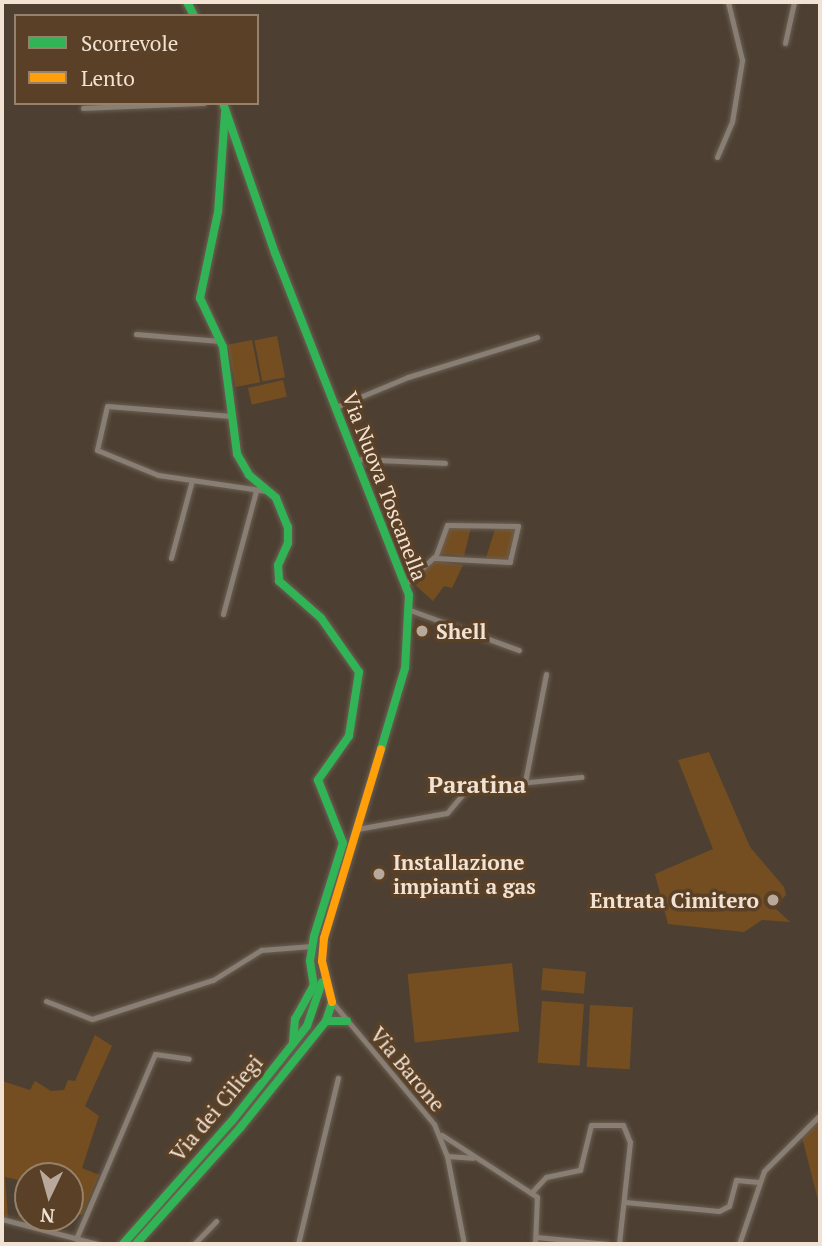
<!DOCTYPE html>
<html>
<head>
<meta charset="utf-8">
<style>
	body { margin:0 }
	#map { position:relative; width:822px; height:1246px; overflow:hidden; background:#4d4032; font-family:"PT Serif",serif }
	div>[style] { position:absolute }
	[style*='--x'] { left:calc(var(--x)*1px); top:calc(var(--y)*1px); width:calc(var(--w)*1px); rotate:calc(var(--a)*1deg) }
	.green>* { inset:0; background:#744e20; transform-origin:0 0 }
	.roads { filter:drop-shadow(0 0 2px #6b5f53) drop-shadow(0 0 2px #6b5f53) }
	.street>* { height:5px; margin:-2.5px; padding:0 2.5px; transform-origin:2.5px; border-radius:2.5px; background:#897e73 }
	.fast>* { height:8px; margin:-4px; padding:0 4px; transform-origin:4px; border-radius:4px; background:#30b455 }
	.slow>* { height:8px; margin:-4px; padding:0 4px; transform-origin:4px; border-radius:4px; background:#ff9f0a }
	.dots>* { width:19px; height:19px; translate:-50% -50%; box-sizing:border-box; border:4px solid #594026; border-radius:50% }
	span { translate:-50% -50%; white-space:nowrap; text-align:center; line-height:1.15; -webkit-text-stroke:7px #594026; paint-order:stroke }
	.street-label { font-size:21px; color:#f2e2d3 }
	.poi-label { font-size:21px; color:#f2e2d3; font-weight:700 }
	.left { translate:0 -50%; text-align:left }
	.right { translate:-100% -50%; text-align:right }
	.quarter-label { font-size:24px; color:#f2e2d3; font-weight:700 }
	.frame { position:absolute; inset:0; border:4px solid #f2e2d3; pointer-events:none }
	.legend { position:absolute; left:14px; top:14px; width:245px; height:91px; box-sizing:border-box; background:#594026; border:2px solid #96816b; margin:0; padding:9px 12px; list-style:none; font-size:21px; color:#f2e2d3 }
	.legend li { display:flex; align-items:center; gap:14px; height:35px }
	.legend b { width:35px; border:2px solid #96816b }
	.north { position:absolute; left:14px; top:1162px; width:70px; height:70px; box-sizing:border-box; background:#594026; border:2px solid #96816b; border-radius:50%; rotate:185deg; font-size:19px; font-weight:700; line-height:28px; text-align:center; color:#f2e2d3 }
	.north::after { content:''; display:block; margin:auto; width:24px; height:32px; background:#b8a99b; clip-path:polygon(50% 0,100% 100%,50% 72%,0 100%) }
</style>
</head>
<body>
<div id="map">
	<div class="green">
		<i style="left:277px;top:336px;width:42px;height:23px;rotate:79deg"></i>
		<i style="left:252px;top:340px;width:43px;height:25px;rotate:79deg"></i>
		<i style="left:283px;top:380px;width:17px;height:36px;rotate:77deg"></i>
		<i style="clip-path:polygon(496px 526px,516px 528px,507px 560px,486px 558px)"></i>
		<i style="clip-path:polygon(449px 527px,471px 527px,464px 556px,436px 553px)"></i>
		<i style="clip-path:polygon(433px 561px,463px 565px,452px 588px,444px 586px,433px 601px,413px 583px)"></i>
		<i style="clip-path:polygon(709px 752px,750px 847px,784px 887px,786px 895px,774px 907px,790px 922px,762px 920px,744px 932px,668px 924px,655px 874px,713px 849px,678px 760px)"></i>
		<i style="left:512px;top:963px;width:69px;height:105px;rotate:84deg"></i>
		<i style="left:543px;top:968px;width:43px;height:22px;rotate:5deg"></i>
		<i style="left:542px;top:1001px;width:42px;height:62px;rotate:4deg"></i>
		<i style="left:590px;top:1005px;width:43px;height:62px;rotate:3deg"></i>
		<i style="clip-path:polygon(95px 1035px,112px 1046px,85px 1106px,99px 1116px,82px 1168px,99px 1175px,82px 1215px,70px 1212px,70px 1176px,28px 1176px,28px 1182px,5px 1177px,8px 1218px,2px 1216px,2px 1081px,30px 1090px,35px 1081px,51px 1091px,64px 1090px,68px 1080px,75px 1081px)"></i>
		<i style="clip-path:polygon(820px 1120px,820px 1208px,802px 1137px)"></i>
		<i style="clip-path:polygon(26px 1185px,28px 1218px,57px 1218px,55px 1227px,18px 1217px)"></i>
	</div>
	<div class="roads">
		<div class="street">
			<i style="--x:785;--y:43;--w:42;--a:-77.6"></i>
			<i style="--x:83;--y:108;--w:121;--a:-2.4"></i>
			<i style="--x:717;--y:157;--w:38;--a:-67"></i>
			<i style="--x:732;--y:122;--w:63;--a:-80.8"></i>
			<i style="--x:742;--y:60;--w:60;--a:-103.6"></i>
			<i style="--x:136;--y:334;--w:84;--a:4.8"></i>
			<i style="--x:336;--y:407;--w:78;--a:-22.6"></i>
			<i style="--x:408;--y:377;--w:135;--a:-17.2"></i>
			<i style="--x:231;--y:416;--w:124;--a:-175.4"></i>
			<i style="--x:107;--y:406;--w:45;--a:102.8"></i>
			<i style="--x:97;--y:450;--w:66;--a:22.3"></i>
			<i style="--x:158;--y:475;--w:110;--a:8.4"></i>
			<i style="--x:358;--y:459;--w:87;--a:2.6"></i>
			<i style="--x:447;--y:525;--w:71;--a:0.8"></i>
			<i style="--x:518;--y:526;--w:37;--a:103"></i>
			<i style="--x:510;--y:562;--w:75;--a:-176.9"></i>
			<i style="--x:435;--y:558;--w:35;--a:-70"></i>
			<i style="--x:171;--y:558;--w:81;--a:-74.9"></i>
			<i style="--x:407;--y:583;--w:37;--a:-44"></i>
			<i style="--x:410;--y:610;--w:116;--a:20.2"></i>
			<i style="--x:223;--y:614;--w:127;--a:-75"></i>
			<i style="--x:525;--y:782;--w:110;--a:-79"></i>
			<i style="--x:357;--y:829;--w:91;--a:-10.1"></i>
			<i style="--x:447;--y:813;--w:33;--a:-50"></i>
			<i style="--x:468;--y:788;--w:114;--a:-5.6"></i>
			<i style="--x:46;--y:1001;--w:49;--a:21.4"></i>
			<i style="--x:92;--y:1019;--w:127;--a:-17.9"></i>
			<i style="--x:213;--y:980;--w:57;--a:-32"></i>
			<i style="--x:261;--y:950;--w:51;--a:-4.5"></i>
			<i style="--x:332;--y:1002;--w:159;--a:50.1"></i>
			<i style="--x:434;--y:1124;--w:35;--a:68"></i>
			<i style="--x:447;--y:1156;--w:90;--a:79.1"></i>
			<i style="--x:442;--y:1135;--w:113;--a:33.1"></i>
			<i style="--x:537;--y:1197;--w:47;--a:92.4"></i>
			<i style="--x:447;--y:1156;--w:26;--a:4"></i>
			<i style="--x:531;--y:1193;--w:22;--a:-47"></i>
			<i style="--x:546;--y:1177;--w:35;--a:-12"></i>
			<i style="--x:580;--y:1170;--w:46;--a:-76.3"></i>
			<i style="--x:591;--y:1125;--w:32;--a:0"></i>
			<i style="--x:623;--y:1125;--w:18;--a:68"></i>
			<i style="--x:630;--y:1142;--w:103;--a:96.2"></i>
			<i style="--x:625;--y:1202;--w:94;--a:5.5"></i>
			<i style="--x:719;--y:1211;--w:11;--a:-27"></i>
			<i style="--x:729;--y:1206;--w:27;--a:-75"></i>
			<i style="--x:736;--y:1180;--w:23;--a:5"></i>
			<i style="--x:2;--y:1219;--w:98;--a:14.7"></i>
			<i style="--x:536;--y:1237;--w:72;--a:5.6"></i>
			<i style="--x:76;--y:1239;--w:201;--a:-66.9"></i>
			<i style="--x:155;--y:1054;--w:34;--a:8"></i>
			<i style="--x:194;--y:1244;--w:32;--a:-46"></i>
			<i style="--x:298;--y:1244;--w:171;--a:-76.5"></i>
			<i style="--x:739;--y:1244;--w:77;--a:-71.1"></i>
			<i style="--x:764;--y:1171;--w:79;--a:-45"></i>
		</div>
		<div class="fast">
			<i style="--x:187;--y:2;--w:16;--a:63"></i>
			<i style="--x:223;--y:103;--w:159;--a:70.9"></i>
			<i style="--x:275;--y:253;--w:367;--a:68.6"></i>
			<i style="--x:409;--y:595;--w:73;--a:93.1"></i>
			<i style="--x:405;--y:668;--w:84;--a:106.5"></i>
			<i style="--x:225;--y:113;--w:99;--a:94"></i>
			<i style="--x:218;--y:212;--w:88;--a:101.8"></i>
			<i style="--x:200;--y:298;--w:54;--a:64.9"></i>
			<i style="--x:223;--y:347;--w:108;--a:82.5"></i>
			<i style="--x:237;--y:454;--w:24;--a:60"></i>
			<i style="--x:249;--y:475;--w:35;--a:40"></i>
			<i style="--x:276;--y:498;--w:31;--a:68"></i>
			<i style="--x:288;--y:527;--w:16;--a:90"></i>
			<i style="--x:288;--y:543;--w:24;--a:114"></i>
			<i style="--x:278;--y:565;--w:16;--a:86"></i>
			<i style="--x:279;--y:581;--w:56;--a:41.4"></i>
			<i style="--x:321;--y:618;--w:66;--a:54.9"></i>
			<i style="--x:359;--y:672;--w:65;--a:98.9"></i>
			<i style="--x:349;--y:736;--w:54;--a:125.2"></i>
			<i style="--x:318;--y:780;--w:68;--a:68.4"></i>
			<i style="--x:343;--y:843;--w:97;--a:107.3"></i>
			<i style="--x:314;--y:936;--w:25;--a:99"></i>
			<i style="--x:310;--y:961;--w:24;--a:81"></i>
			<i style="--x:314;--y:985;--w:39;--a:119"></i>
			<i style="--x:295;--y:1019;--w:24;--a:95"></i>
			<i style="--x:326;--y:1021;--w:21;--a:0"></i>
			<i style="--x:123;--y:1244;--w:164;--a:-48.5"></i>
			<i style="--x:232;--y:1121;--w:121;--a:-51.7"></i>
			<i style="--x:307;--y:1026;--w:46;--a:-71.2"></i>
			<i style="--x:136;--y:1244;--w:156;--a:-48.1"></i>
			<i style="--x:240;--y:1128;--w:137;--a:-51.2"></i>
			<i style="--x:326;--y:1021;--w:20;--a:-72"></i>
		</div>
		<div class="slow">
			<i style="--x:332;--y:1002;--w:42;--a:-103.7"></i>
			<i style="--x:322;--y:961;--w:23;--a:-85"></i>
			<i style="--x:324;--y:938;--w:197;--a:-73.2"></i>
		</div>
	</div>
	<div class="dots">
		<i style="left:422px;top:631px;background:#b8a99b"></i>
		<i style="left:379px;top:874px;background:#b8a99b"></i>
		<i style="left:773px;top:900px;background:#b8a99b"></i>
	</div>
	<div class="street-label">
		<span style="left:385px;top:486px;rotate:69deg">Via Nuova Toscanella</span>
		<span style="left:408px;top:1069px;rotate:50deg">Via Barone</span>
		<span style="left:216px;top:1108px;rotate:-50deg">Via dei Ciliegi</span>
	</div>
	<div class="poi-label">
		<span class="left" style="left:436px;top:631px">Shell</span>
		<span class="left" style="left:393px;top:874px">Installazione<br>impianti a gas</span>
		<span class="right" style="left:759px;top:900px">Entrata Cimitero</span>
	</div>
	<div class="quarter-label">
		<span style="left:477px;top:785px">Paratina</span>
	</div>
	<div class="frame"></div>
	<ul class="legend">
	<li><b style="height:9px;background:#30b455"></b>Scorrevole</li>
	<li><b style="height:9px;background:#ff9f0a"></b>Lento</li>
	</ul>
	<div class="north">N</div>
</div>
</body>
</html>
